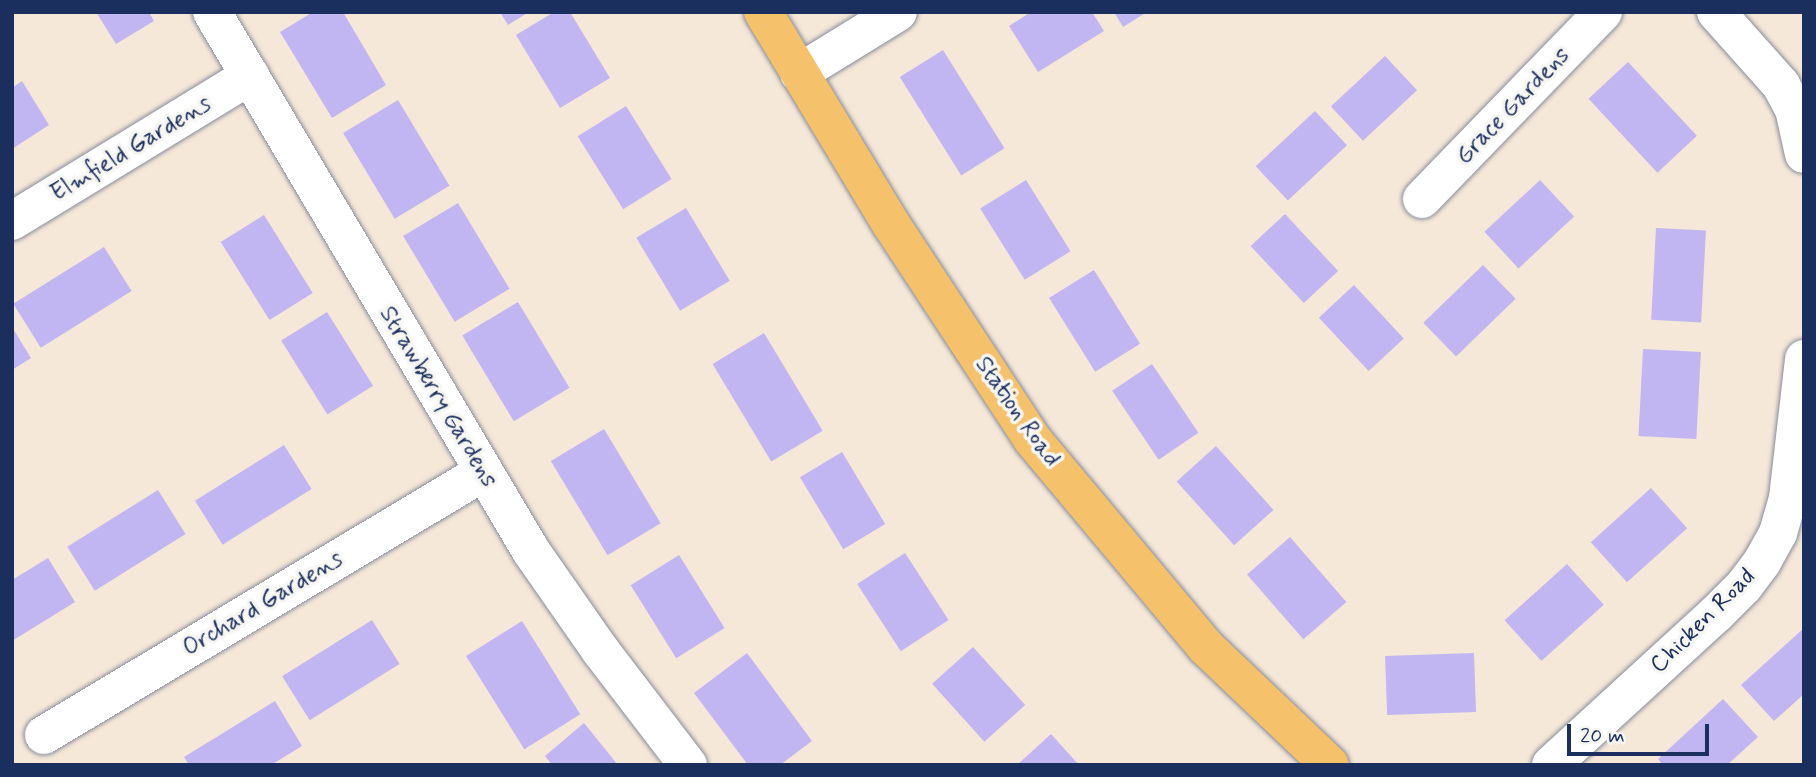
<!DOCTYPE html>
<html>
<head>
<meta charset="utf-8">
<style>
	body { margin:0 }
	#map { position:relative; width:1816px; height:777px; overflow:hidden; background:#f5e8d8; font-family:Mynerve,sans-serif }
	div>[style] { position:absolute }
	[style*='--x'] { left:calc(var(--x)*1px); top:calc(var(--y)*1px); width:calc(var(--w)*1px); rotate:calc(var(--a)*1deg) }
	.building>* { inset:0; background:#c1b6f2; transform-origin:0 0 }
	.roads { filter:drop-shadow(0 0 2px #888c9b) drop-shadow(0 0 2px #888c9b) }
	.street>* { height:38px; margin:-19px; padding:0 19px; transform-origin:19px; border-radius:19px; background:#fff }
	.primary>* { height:38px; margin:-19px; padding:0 19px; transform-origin:19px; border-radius:19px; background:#f5c16b }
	span { translate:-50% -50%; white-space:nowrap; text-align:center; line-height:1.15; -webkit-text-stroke:7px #f6f6f2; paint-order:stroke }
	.street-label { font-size:24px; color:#1b2f5e }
	.frame { position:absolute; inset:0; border:14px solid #1b2f5e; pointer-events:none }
	.scale { position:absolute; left:1567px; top:724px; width:142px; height:32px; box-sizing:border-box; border:4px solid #1b2f5e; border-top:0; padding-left:9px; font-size:21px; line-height:24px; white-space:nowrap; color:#1b2f5e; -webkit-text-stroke:5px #f6f6f2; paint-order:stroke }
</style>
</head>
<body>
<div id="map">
	<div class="building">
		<i style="clip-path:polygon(96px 12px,149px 12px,154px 21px,116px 44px)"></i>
		<i style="clip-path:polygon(313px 12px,343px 12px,386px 85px,332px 118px,280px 32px)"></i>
		<i style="clip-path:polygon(500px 12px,529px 12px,508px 25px)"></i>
		<i style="clip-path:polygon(554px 12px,570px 12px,610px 78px,560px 108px,516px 35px)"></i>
		<i style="clip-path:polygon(1031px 12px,1092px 12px,1104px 31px,1038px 72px,1009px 26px)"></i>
		<i style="clip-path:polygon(1114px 12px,1147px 12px,1123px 27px)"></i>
		<i style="left:943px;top:50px;width:116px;height:51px;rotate:58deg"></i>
		<i style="left:1385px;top:56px;width:47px;height:74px;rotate:47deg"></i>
		<i style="left:1628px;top:62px;width:101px;height:54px;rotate:47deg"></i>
		<i style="clip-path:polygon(22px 81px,49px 125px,12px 149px,12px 88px)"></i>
		<i style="left:398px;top:100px;width:100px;height:64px;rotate:59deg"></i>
		<i style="left:626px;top:106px;width:86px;height:57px;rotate:58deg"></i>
		<i style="left:1315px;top:111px;width:47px;height:81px;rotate:47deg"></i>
		<i style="left:1026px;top:180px;width:84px;height:54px;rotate:58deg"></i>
		<i style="left:1540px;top:180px;width:50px;height:76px;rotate:47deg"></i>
		<i style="left:458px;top:203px;width:100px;height:64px;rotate:59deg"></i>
		<i style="left:686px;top:208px;width:85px;height:58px;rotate:59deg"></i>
		<i style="left:1285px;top:214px;width:78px;height:47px;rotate:47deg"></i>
		<i style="left:264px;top:215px;width:92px;height:51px;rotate:58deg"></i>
		<i style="left:1656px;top:228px;width:50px;height:92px;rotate:3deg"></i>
		<i style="left:104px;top:247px;width:52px;height:107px;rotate:58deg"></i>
		<i style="left:1483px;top:265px;width:47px;height:83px;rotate:46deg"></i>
		<i style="left:1094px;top:270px;width:87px;height:53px;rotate:58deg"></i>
		<i style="left:1354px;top:285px;width:73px;height:48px;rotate:47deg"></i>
		<i style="left:518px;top:302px;width:100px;height:65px;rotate:59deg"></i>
		<i style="left:327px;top:312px;width:87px;height:54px;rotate:58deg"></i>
		<i style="clip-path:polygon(12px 327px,31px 358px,12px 370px)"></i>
		<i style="left:764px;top:333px;width:114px;height:60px;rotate:59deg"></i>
		<i style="left:1643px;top:349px;width:58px;height:87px;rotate:3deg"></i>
		<i style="left:1152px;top:364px;width:83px;height:48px;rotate:56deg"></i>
		<i style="left:604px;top:429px;width:110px;height:62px;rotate:59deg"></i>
		<i style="left:284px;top:445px;width:52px;height:105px;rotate:58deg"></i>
		<i style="left:1216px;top:446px;width:86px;height:53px;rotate:48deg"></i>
		<i style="left:842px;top:452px;width:84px;height:49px;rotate:59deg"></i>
		<i style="left:1651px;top:488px;width:54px;height:81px;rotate:48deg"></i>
		<i style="left:158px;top:490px;width:52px;height:107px;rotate:58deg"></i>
		<i style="left:1290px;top:537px;width:86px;height:57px;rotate:49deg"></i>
		<i style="left:905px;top:553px;width:80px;height:57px;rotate:57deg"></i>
		<i style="left:679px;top:555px;width:86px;height:57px;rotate:58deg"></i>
		<i style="clip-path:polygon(48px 558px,75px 602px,12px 641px,12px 580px)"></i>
		<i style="left:1567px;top:564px;width:55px;height:84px;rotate:48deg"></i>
		<i style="left:372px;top:620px;width:52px;height:106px;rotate:58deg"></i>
		<i style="left:522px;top:621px;width:110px;height:66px;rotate:58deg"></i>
		<i style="clip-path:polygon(1804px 628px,1804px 694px,1774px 721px,1741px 685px)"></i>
		<i style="left:973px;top:647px;width:78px;height:55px;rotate:48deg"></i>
		<i style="clip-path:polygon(747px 653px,812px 741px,780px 765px,748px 765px,694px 693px)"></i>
		<i style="left:1474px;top:653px;width:59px;height:89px;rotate:88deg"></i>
		<i style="clip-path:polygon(1723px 699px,1758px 737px,1727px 765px,1663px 765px,1658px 759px)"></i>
		<i style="clip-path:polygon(275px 701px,302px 746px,271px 765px,189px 765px,184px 757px)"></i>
		<i style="clip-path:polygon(584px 723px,618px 765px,552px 765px,545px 756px)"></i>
		<i style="clip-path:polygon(1051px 734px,1079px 765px,1017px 765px)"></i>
	</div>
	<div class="roads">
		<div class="street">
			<i style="--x:212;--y:12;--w:626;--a:59.38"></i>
			<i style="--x:531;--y:551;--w:121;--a:55.1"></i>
			<i style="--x:600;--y:650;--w:145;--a:52.6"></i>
			<i style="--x:1716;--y:12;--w:98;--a:48.3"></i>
			<i style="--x:1781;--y:85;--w:27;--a:62"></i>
			<i style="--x:1794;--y:109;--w:46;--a:77.5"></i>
			<i style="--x:799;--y:73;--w:116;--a:-31.6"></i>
			<i style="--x:1422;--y:199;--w:260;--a:-45.9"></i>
			<i style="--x:12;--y:221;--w:279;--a:-31.4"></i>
			<i style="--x:44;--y:735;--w:510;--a:-30.89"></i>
			<i style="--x:1551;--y:765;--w:224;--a:-42.5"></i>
			<i style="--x:1716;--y:614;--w:40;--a:-45"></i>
			<i style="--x:1744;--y:586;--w:30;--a:-53"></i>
			<i style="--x:1762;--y:562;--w:33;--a:-61"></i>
			<i style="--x:1778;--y:533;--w:36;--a:-74"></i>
			<i style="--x:1788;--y:498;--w:140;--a:-83.4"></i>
		</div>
		<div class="primary">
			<i style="--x:763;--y:12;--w:248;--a:58.9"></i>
			<i style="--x:891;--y:224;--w:257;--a:56.7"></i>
			<i style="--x:1032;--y:439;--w:271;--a:50.1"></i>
			<i style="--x:1206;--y:647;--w:171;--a:43.6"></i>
		</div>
	</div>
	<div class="street-label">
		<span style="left:1513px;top:106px;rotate:-46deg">Grace Gardens</span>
		<span style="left:131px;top:149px;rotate:-31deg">Elmfield Gardens</span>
		<span style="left:438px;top:397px;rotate:59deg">Strawberry Gardens</span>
		<span style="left:1017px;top:412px;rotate:55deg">Station Road</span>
		<span style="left:263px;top:604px;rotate:-31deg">Orchard Gardens</span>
		<span style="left:1703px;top:621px;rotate:-45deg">Chicken Road</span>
	</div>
	<div class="frame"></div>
	<div class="scale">20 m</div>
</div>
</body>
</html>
